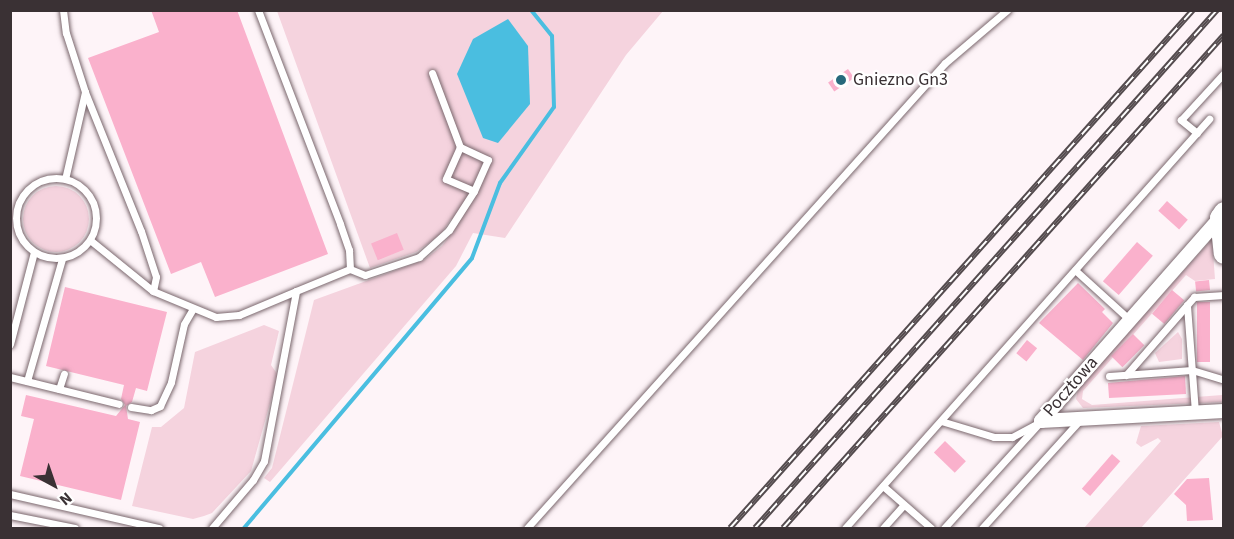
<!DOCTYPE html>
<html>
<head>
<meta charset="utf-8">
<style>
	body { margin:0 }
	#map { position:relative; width:1234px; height:539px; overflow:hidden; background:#fef4f8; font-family:"Source Sans 3",sans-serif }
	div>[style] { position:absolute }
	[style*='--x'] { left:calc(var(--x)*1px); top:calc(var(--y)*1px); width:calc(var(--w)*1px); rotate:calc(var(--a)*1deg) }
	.green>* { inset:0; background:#f5d3de }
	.round { border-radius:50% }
	.water>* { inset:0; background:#4abee0 }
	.stream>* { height:4px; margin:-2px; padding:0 2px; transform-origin:2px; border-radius:2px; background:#4abee0 }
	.building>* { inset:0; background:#fab1cc; transform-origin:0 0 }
	.roads { filter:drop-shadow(0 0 2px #7a676d) drop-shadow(0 0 2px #7a676d) }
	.lane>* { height:7px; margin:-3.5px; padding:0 3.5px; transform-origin:3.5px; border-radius:3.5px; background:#fff }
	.lane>.ring { margin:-3.5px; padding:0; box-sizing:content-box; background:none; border:7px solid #fff; border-radius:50% }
	.street>* { height:14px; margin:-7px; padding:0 7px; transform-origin:7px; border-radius:7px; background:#fff }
	.secondary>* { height:20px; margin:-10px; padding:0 10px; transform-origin:10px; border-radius:10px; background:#fff }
	.rail>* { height:6px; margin-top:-3px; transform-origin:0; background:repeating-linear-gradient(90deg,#fff 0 11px,#544b4e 0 22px); box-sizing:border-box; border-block:2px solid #544b4e }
	.dots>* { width:16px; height:16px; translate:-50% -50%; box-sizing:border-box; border:3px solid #fff; border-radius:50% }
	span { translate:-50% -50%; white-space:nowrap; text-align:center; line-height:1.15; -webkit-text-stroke:4.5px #fff; paint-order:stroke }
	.poi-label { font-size:18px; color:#3a3134 }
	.left { translate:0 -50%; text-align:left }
	.street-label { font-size:18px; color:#3a3134 }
	.frame { position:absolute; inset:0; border:12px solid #3a3134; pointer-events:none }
	.north { position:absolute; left:24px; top:455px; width:60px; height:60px; -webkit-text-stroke:4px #fff; paint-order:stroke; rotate:140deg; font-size:16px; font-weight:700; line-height:24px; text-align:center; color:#3a3134 }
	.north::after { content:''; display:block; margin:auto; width:21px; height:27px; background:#3a3134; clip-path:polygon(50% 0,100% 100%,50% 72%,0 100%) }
</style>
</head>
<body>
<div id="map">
	<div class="green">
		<i style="clip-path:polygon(277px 11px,663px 11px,626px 55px,505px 238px,473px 233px,456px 266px,270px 482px,264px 478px,272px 468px,314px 300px,424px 260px,442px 246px,458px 224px,451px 219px,440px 235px,416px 252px,370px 268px)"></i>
		<i class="round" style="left:23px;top:186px;width:66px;height:66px"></i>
		<i style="clip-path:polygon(1212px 239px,1215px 279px,1195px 281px,1186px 275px,1083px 391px,1082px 399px,1092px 405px,1222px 395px,1223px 402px,1083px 408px,1076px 399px,1078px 389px)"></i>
		<i style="clip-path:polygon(264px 325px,279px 331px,271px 365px,278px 375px,251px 471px,212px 513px,204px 516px,193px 519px,132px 506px,152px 427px,161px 427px,184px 408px,195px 352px)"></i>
		<i style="clip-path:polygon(1178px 332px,1182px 339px,1182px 359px,1159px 362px,1155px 353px)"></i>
		<i style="clip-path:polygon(1219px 422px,1223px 436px,1141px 528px,1084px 528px,1161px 441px,1158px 438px,1141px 447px,1136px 443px,1141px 426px)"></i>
	</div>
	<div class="water">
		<i style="clip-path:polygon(508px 19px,528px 46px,530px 104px,498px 143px,483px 138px,457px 74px,473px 39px)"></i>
	</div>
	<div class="stream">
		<i style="--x:244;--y:528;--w:353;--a:-49.8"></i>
		<i style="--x:472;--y:258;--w:80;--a:-69.5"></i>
		<i style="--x:500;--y:183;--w:93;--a:-54.6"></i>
		<i style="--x:554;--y:107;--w:71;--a:-91.6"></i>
		<i style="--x:552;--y:36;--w:33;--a:-129"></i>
	</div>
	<div class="building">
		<i style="clip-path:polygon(151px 10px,237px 10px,328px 254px,215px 297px,201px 262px,171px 274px,88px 58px,159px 32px)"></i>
		<i style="left:848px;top:69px;width:11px;height:24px;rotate:56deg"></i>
		<i style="left:1167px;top:201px;width:28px;height:13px;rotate:42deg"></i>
		<i style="left:397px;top:233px;width:18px;height:28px;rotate:68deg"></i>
		<i style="left:1137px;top:242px;width:21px;height:52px;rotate:41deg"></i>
		<i style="left:1209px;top:280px;width:10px;height:14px;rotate:84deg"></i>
		<i style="clip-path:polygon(1078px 283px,1105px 309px,1102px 312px,1113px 323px,1083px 360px,1039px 323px)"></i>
		<i style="clip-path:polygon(65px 287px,167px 312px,147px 391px,136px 388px,132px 402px,126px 406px,128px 419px,140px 422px,121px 500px,20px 476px,34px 419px,21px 416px,26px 395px,116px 416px,125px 405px,121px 399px,124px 385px,46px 366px)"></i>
		<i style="left:1172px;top:290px;width:16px;height:31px;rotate:40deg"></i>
		<i style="left:1197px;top:302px;width:13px;height:60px"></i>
		<i style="left:1133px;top:334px;width:16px;height:31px;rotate:45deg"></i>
		<i style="left:1027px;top:340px;width:13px;height:17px;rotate:39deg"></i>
		<i style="clip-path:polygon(1185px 376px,1186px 394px,1109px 398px,1108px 383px)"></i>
		<i style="left:945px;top:441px;width:29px;height:16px;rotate:44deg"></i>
		<i style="left:1112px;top:454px;width:11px;height:46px;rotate:41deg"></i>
		<i style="clip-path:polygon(1209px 478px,1213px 520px,1187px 521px,1186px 505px,1174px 494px,1187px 479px)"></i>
	</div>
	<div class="roads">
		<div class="lane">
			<i style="--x:63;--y:10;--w:23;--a:83"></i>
			<i style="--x:66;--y:33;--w:62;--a:72.1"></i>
			<i style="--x:85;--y:92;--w:89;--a:102.9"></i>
			<i style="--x:258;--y:10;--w:229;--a:69"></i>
			<i style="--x:340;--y:224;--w:28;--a:71"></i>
			<i style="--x:349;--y:250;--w:19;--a:87"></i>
			<i style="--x:85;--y:92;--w:150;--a:68.1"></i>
			<i style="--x:141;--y:231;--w:48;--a:71.9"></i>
			<i style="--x:156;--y:277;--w:14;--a:102"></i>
			<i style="--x:1197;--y:133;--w:21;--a:-141"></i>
			<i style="--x:1181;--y:120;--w:64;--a:-47.5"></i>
			<i style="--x:460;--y:147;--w:35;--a:114"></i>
			<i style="--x:446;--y:179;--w:30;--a:23"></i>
			<i class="ring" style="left:16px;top:178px;width:73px;height:73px"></i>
			<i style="--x:90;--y:240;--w:81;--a:39"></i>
			<i style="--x:153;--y:291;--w:68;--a:22.4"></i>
			<i style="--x:216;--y:317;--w:23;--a:-5"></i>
			<i style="--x:239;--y:315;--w:62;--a:-22.8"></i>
			<i style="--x:1075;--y:270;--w:74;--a:42.3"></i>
			<i style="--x:10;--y:344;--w:95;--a:-75.4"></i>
			<i style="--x:1126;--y:375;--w:93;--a:-48.9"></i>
			<i style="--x:1109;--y:376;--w:83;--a:-4.1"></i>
			<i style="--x:1192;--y:370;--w:34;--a:17"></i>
			<i style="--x:10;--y:377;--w:112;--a:13.9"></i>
			<i style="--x:27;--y:381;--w:127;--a:-74"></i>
			<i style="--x:59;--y:389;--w:16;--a:-72"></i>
			<i style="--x:131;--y:407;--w:20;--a:9"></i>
			<i style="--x:151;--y:410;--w:10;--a:-24"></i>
			<i style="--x:160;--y:406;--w:26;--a:-65"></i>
			<i style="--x:171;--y:382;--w:59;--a:-77.4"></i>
			<i style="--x:184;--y:324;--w:16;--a:-60"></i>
			<i style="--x:1195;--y:412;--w:107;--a:-94.3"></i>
			<i style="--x:1187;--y:305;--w:11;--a:-49"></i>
			<i style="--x:1194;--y:297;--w:30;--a:-4"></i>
			<i style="--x:941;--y:421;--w:55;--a:16.8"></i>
			<i style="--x:994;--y:437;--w:18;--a:0"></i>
			<i style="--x:1012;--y:437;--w:27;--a:-28"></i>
			<i style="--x:883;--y:486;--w:64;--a:41.2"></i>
			<i style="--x:10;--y:494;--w:153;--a:12.9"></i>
			<i style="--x:10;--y:515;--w:66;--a:11.3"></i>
			<i style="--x:212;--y:528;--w:63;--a:-49.5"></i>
			<i style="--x:253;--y:480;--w:22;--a:-60"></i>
			<i style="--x:264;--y:461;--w:173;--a:-79.3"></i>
			<i style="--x:296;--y:291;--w:58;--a:-22.2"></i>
			<i style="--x:350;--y:269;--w:16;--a:22"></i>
			<i style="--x:365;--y:275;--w:57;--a:-18.4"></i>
			<i style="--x:419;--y:257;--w:40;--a:-42"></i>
			<i style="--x:449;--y:230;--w:46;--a:-57.3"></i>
			<i style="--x:474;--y:191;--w:34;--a:-66"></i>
			<i style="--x:488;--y:160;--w:31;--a:-155"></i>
			<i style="--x:460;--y:147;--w:79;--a:-110.7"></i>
			<i style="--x:527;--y:528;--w:625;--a:-48.05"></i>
			<i style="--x:945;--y:63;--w:82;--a:-40.5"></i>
			<i style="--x:845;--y:528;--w:548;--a:-48.33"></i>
			<i style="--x:883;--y:528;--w:31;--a:-48"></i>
			<i style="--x:944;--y:528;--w:144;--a:-47.8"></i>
			<i style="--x:982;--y:528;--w:144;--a:-47.8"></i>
		</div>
		<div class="street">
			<i style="--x:1041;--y:421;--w:271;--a:-48.6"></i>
			<i style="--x:1041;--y:421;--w:183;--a:-3.1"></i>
		</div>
		<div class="secondary">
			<i style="--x:1224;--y:212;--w:7;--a:124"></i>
			<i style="--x:1220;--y:218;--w:36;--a:84"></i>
		</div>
	</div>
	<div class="rail">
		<i style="--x:730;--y:528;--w:695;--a:-48.21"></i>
		<i style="--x:755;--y:528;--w:694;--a:-48.27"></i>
		<i style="--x:783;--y:528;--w:661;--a:-48.19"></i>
	</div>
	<div class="dots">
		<i style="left:841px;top:80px;background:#27697c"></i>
	</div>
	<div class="poi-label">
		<span class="left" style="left:853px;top:80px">Gniezno Gn3</span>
	</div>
	<div class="street-label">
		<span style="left:1071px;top:387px;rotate:-49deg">Pocztowa</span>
	</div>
	<div class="frame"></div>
	<div class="north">N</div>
</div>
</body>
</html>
